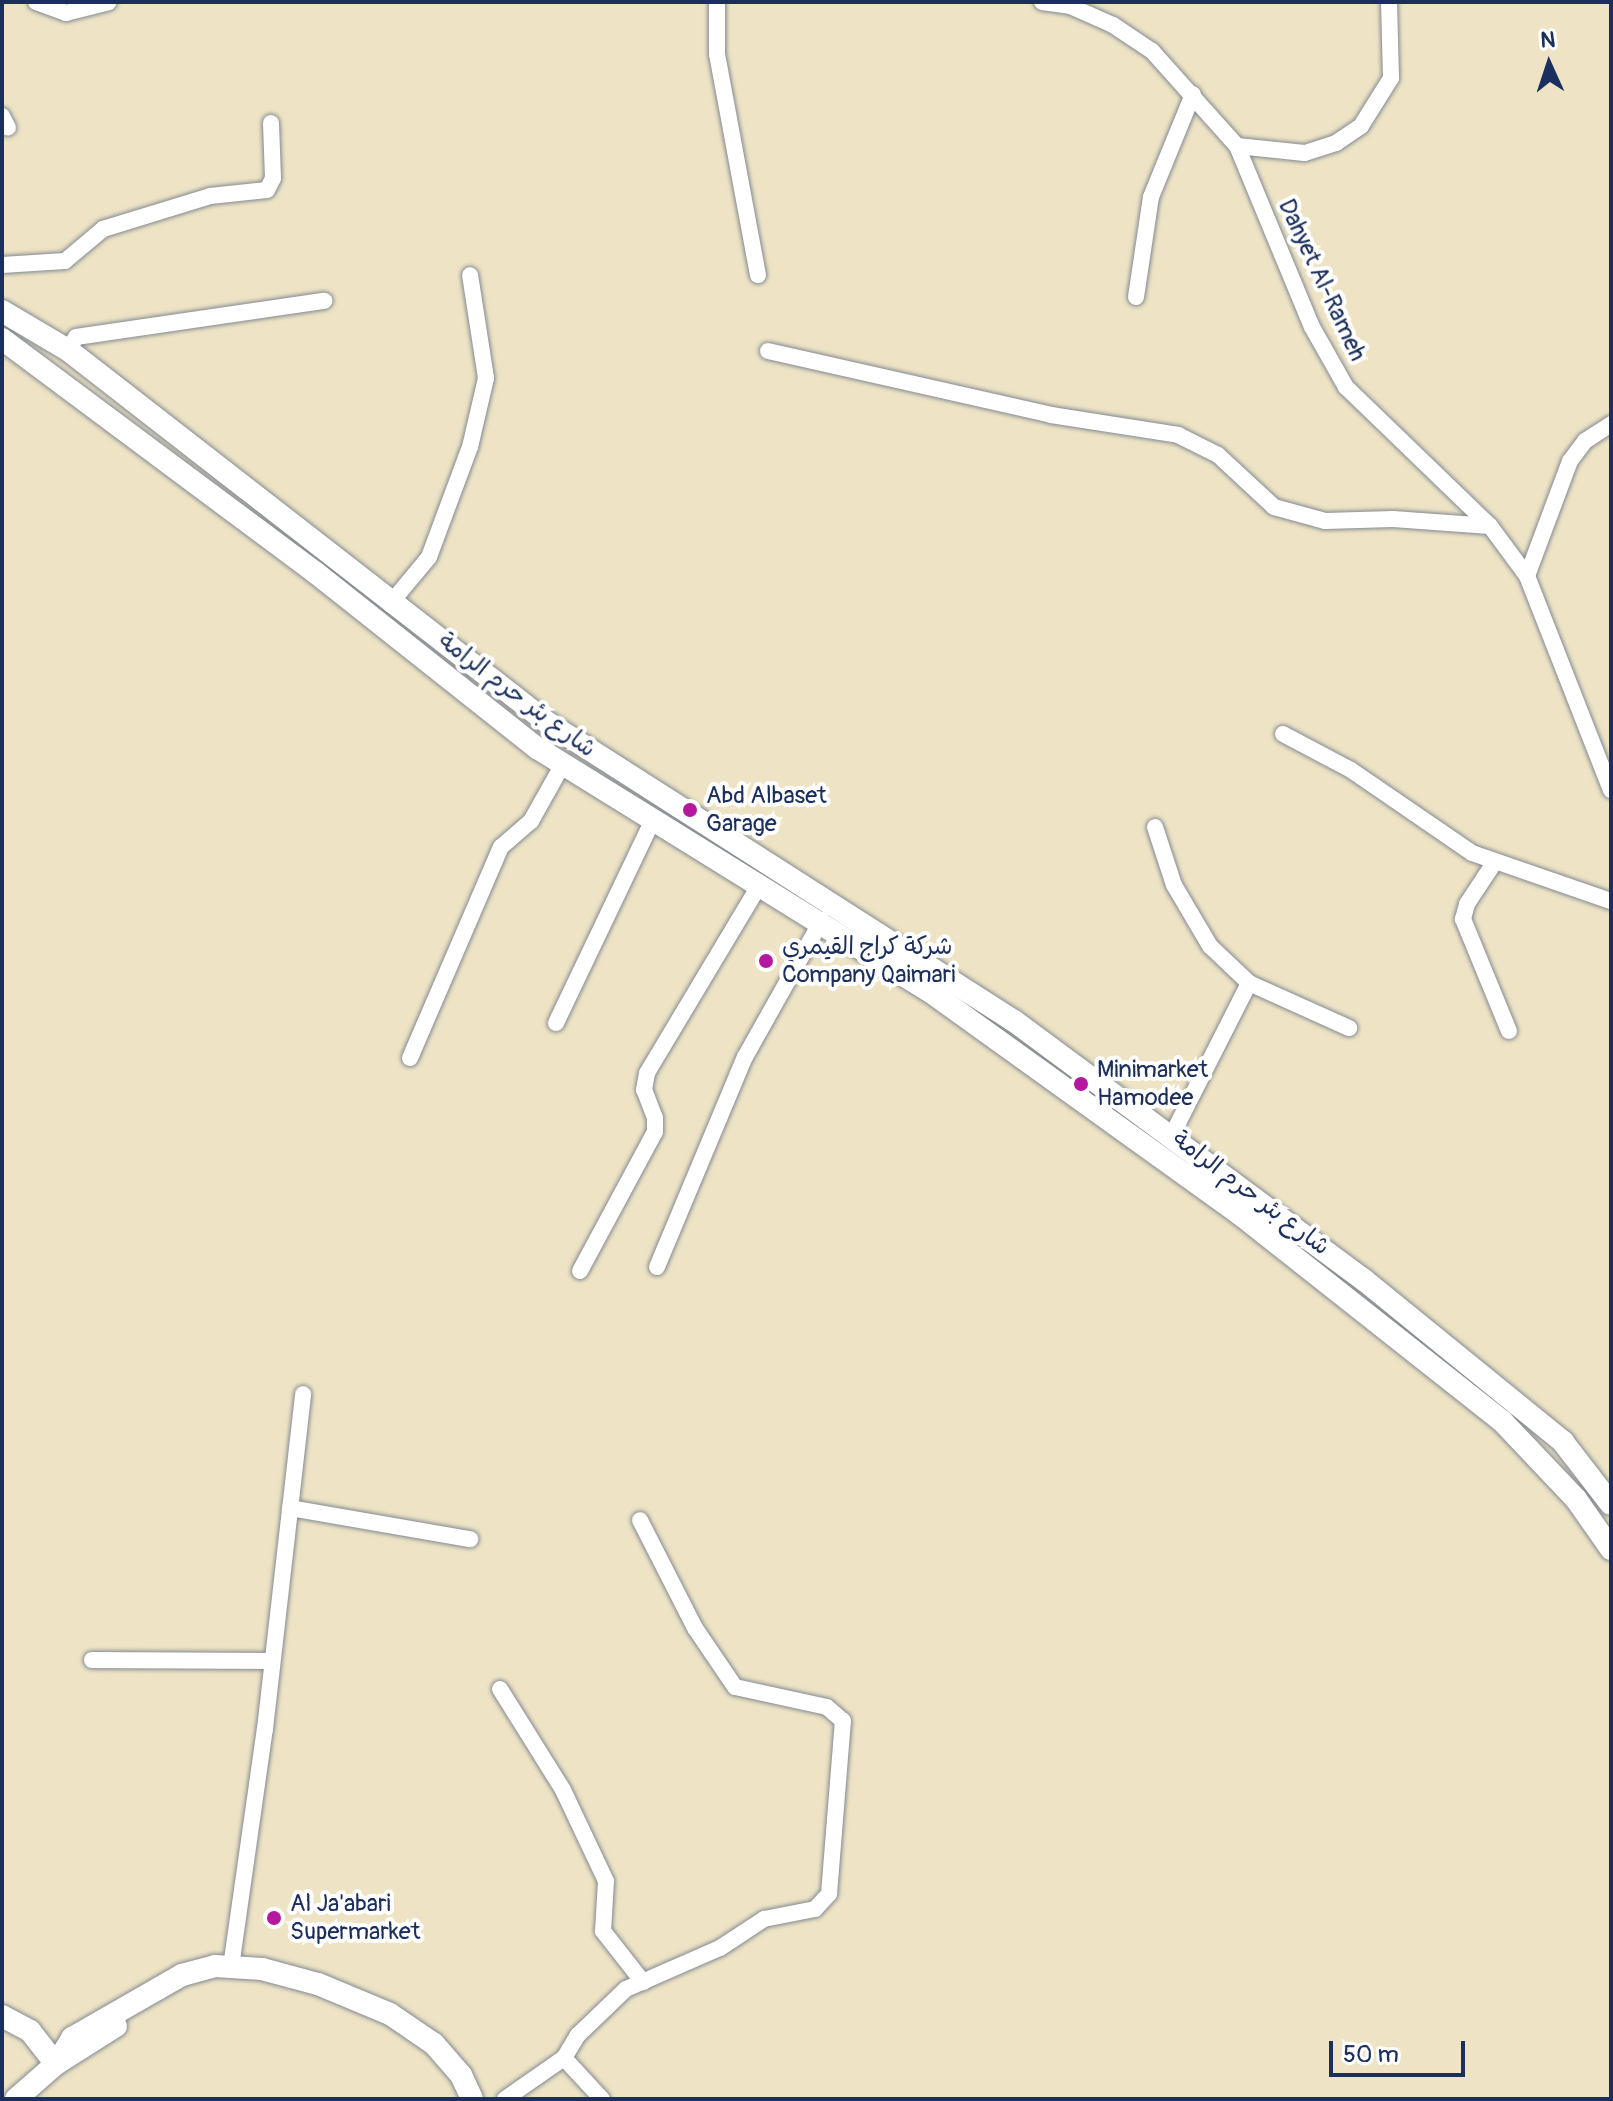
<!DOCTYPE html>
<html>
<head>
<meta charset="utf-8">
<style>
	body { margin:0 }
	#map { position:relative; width:1613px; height:2101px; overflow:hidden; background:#eee4c5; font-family:Pangolin,"Playpen Sans Arabic",sans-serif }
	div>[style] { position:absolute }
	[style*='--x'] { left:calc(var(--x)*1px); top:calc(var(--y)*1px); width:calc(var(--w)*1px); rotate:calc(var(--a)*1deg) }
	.roads { filter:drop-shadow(0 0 2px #848a92) drop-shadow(0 0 2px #848a92) }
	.street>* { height:16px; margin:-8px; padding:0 8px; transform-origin:8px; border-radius:8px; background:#fff }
	.secondary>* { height:22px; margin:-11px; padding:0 11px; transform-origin:11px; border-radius:11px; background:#fff }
	.dots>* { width:22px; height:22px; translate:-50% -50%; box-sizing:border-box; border:4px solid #fff; border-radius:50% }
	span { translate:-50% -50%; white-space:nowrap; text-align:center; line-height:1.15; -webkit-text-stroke:8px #fff; paint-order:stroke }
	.street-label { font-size:24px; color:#1b2f5e }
	.poi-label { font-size:24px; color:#1b2f5e }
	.left { translate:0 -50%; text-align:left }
	.frame { position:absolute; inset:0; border:4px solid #1b2f5e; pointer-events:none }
	.north { position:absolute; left:1509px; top:24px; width:80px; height:80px; -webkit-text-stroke:6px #fff; paint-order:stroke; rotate:357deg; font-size:22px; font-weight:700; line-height:32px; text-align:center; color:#1b2f5e }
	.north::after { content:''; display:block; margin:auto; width:28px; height:36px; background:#1b2f5e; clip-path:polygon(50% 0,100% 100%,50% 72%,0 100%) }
	.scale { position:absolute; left:1329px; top:2041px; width:136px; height:36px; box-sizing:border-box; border:4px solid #1b2f5e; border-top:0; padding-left:10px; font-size:24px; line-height:28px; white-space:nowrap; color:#1b2f5e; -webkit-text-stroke:6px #fff; paint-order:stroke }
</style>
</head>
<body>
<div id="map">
	<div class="roads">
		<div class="street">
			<i style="--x:36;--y:2;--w:32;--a:20"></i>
			<i style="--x:66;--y:13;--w:44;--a:-14.3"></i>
			<i style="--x:717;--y:2;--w:52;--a:90"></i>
			<i style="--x:717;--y:54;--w:225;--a:79.5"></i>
			<i style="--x:1042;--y:2;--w:28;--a:8"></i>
			<i style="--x:1070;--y:6;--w:47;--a:23.8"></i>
			<i style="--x:1113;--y:25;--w:47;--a:33.7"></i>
			<i style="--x:1152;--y:51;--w:127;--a:48.2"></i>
			<i style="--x:1237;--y:146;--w:196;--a:67.5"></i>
			<i style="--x:1312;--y:327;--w:69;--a:60.5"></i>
			<i style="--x:1346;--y:387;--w:200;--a:44"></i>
			<i style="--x:1490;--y:526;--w:62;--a:53.5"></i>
			<i style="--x:1527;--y:576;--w:230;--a:68.6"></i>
			<i style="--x:2;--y:116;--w:13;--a:63"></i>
			<i style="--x:1237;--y:146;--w:68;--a:5.9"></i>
			<i style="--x:1305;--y:153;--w:33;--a:-18"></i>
			<i style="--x:1336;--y:143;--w:30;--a:-34"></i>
			<i style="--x:1361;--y:126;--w:57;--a:-58"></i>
			<i style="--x:1391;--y:78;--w:76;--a:-91.5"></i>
			<i style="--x:2;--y:265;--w:63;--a:-3.6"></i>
			<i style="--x:65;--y:261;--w:50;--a:-40.1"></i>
			<i style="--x:103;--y:229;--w:112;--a:-17.1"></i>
			<i style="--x:210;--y:196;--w:57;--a:-6"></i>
			<i style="--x:267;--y:190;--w:13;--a:-63"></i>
			<i style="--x:273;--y:178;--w:55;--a:-92.1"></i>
			<i style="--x:1136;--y:297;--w:101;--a:-81.5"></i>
			<i style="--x:1151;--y:197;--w:111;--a:-67.8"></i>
			<i style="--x:68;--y:350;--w:15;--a:-58"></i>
			<i style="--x:76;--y:337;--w:251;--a:-8.3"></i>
			<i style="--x:768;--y:351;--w:290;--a:12.7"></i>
			<i style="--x:1051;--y:415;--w:129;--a:8.9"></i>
			<i style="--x:1178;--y:435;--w:45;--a:26.6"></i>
			<i style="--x:1218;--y:455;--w:76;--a:42.9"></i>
			<i style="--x:1274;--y:507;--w:53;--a:15.4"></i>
			<i style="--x:1325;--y:521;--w:68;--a:-1.7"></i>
			<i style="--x:1393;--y:519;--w:97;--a:4.1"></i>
			<i style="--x:1527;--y:576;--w:123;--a:-69.5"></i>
			<i style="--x:1570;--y:461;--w:25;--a:-53"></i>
			<i style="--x:1585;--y:441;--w:31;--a:-33"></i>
			<i style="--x:390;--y:604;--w:61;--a:-50.3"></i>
			<i style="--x:429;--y:557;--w:117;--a:-69.6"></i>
			<i style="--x:470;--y:447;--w:71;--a:-76.9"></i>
			<i style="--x:486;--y:378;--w:104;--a:-98.8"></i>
			<i style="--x:1283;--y:734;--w:77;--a:27.9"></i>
			<i style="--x:1351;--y:770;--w:147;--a:34.4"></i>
			<i style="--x:1472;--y:853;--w:147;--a:19.1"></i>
			<i style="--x:1155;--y:827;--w:61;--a:71.9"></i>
			<i style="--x:1174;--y:885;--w:71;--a:59.5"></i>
			<i style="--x:1210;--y:946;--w:54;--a:43.5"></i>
			<i style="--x:1249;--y:983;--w:110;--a:24.2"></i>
			<i style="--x:1494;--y:863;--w:49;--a:123.4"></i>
			<i style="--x:1467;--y:904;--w:16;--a:105"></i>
			<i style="--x:1463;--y:919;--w:121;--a:67.7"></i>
			<i style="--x:556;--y:1023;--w:225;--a:-64.5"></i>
			<i style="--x:410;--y:1058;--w:230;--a:-66.7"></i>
			<i style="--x:501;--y:847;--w:40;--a:-41"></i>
			<i style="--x:531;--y:821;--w:65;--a:-60.7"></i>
			<i style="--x:1170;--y:1139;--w:175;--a:-63.1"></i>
			<i style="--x:657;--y:1267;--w:228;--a:-67.3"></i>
			<i style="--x:745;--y:1057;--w:157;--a:-60.7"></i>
			<i style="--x:580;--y:1271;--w:158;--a:-61.7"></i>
			<i style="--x:655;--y:1132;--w:14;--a:-90"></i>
			<i style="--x:655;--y:1118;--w:30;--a:-111"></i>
			<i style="--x:644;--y:1090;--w:17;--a:-80"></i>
			<i style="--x:647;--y:1073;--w:220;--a:-59.1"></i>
			<i style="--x:290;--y:1508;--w:183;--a:9.8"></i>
			<i style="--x:92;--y:1660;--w:180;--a:0.3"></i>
			<i style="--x:500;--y:1689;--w:119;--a:58"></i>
			<i style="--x:563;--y:1790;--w:101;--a:64.7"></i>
			<i style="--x:606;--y:1881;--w:50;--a:93.4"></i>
			<i style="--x:603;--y:1931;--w:65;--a:51.9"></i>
			<i style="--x:231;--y:1967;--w:240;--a:-81.9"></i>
			<i style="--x:265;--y:1729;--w:337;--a:-83.5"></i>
			<i style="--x:564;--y:2058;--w:56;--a:47.2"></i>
			<i style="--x:505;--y:2099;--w:72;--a:-34.8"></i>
			<i style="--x:564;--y:2058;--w:27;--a:-59"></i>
			<i style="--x:578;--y:2035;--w:66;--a:-43.8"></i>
			<i style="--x:626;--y:1989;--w:103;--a:-23.6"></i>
			<i style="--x:720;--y:1948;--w:53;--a:-33.4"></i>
			<i style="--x:764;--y:1919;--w:52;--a:-11.1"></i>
			<i style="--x:815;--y:1909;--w:21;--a:-47"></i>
			<i style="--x:829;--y:1894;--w:174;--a:-85.4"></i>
			<i style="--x:843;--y:1721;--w:21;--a:-139"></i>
			<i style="--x:827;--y:1707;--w:94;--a:-167.7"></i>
			<i style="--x:735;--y:1687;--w:71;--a:-124.1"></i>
			<i style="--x:695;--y:1628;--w:121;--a:-117"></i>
		</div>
		<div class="secondary">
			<i style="--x:2;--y:311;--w:77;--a:30.6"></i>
			<i style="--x:68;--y:350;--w:608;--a:37.85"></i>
			<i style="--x:548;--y:723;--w:553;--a:32.6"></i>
			<i style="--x:1014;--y:1021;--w:435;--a:36.5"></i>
			<i style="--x:1364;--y:1280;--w:257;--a:39.1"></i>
			<i style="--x:1563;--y:1442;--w:78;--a:52.3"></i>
			<i style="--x:2;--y:339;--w:392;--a:36.7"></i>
			<i style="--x:316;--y:573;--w:282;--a:38.4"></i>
			<i style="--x:537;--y:748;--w:460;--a:31.8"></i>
			<i style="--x:928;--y:990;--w:385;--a:35.7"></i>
			<i style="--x:1241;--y:1215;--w:333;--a:38.3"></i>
			<i style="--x:1502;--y:1421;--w:108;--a:46.5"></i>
			<i style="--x:1576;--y:1499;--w:61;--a:55"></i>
			<i style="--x:2;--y:2016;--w:32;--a:28"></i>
			<i style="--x:30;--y:2031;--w:42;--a:51.8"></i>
			<i style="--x:56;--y:2064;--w:71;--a:-32.3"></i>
			<i style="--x:16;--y:2099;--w:53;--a:-41.2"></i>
			<i style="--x:56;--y:2064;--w:31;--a:-58"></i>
			<i style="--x:72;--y:2038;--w:127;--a:-29.8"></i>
			<i style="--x:182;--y:1975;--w:34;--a:-15"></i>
			<i style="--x:215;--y:1966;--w:47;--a:3.7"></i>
			<i style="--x:262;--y:1969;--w:58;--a:15"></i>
			<i style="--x:318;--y:1984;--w:78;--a:22.6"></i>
			<i style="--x:390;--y:2014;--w:53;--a:34.3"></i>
			<i style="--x:434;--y:2044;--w:41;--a:48.9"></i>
			<i style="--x:461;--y:2075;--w:26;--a:65"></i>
		</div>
	</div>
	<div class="dots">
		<i style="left:690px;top:810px;background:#b5179e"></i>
		<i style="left:766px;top:961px;background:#b5179e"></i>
		<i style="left:1081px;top:1084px;background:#b5179e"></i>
		<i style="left:274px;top:1918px;background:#b5179e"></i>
	</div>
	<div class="street-label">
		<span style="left:1322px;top:280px;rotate:65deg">Dahyet Al-Rameh</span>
		<span style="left:517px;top:695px;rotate:37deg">شارع بئر حرم الرامة</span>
		<span style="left:1251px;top:1193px;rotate:37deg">شارع بئر حرم الرامة</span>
	</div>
	<div class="poi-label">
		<span class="left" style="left:706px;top:810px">Abd Albaset<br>Garage</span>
		<span class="left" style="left:782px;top:961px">شركة كراج القيمري<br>Company Qaimari</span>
		<span class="left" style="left:1097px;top:1084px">Minimarket<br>Hamodee</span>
		<span class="left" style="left:290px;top:1918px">Al Ja'abari<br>Supermarket</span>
	</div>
	<div class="frame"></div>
	<div class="north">N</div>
	<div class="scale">50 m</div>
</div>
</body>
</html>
